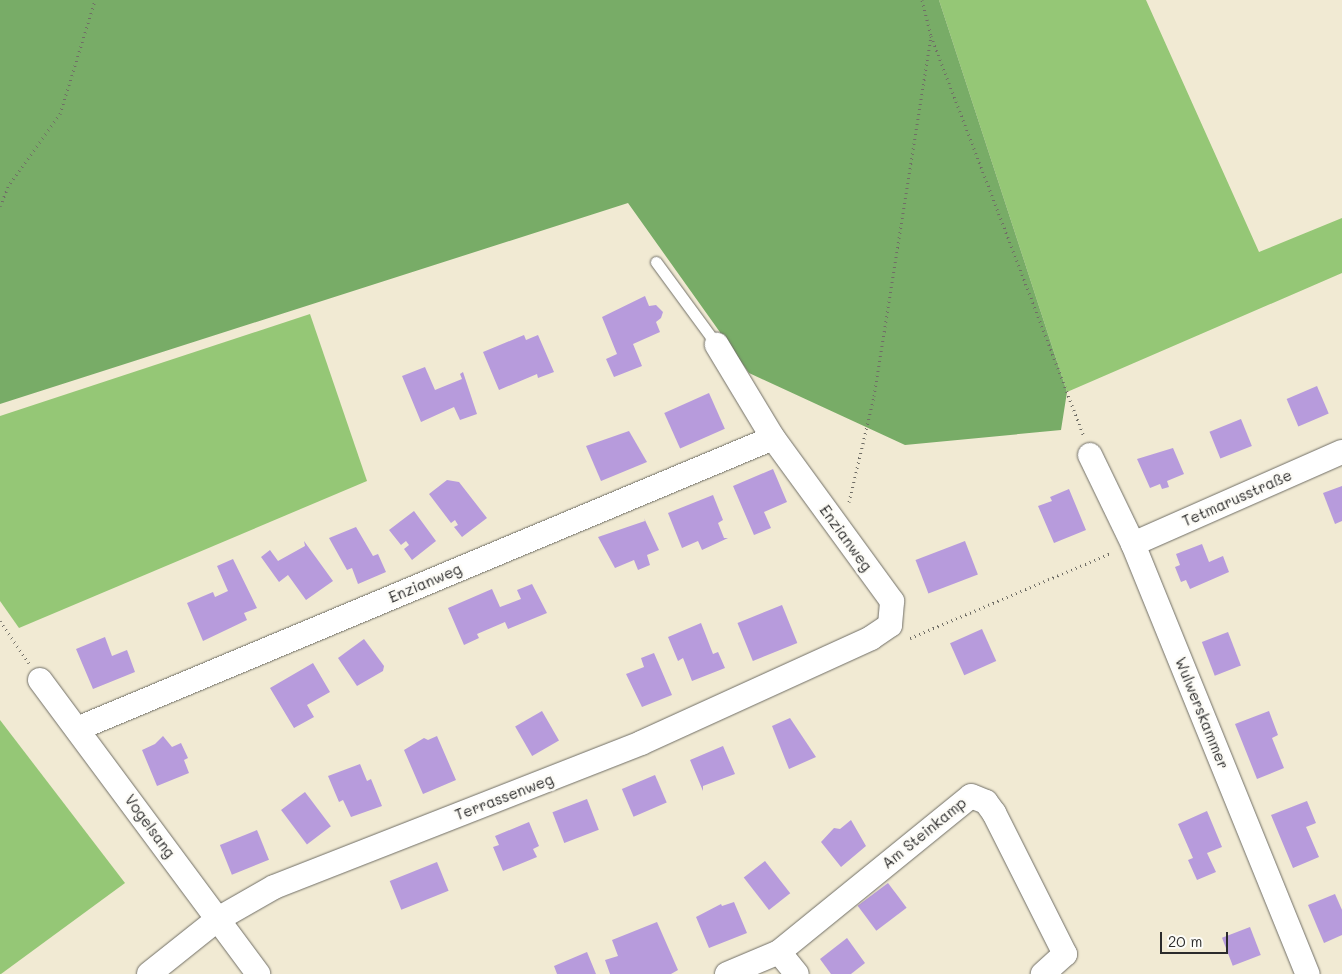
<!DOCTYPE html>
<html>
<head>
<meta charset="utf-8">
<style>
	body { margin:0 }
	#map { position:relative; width:1342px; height:974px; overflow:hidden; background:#f1ead3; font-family:Mali,sans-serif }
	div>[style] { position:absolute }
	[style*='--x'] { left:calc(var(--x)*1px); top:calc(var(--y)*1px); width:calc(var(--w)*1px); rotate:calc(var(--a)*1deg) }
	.green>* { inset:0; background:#95c776 }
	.forest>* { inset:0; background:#78ac67 }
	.building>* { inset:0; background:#b79bdc; transform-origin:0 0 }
	.path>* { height:3px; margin-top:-1.5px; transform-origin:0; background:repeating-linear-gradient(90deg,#706e66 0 1px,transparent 0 5px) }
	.roads { filter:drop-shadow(0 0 1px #706e66) drop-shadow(0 0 1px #706e66) }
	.service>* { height:11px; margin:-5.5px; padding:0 5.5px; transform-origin:5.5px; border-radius:5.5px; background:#fff }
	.minor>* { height:24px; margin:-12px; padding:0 12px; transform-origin:12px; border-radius:12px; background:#fff }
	span { translate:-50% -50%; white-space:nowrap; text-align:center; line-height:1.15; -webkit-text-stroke:5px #fdfcf7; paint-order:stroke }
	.street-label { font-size:15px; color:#2b2b2b }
	.scale { position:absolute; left:1160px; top:932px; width:68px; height:22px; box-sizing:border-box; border:2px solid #2b2b2b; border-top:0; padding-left:6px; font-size:15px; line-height:18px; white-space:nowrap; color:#2b2b2b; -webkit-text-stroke:4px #fdfcf7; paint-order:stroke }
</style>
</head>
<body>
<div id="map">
	<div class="green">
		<i style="clip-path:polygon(939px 0,1146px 0,1259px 252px,1342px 218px,1342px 273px,1067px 392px)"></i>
		<i style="clip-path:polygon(310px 314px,367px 481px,19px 628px,0 601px,0 416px)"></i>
		<i style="clip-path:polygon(0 720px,125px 883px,1px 974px,0 974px)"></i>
	</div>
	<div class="forest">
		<i style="clip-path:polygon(0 0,939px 0,1067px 392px,1061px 430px,905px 445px,749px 373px,628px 203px,0 404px)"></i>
	</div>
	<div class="building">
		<i style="clip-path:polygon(645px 296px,649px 306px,656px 305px,663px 312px,661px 318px,656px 322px,660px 332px,633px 344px,642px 366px,614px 377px,606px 359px,617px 354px,602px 317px)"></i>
		<i style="clip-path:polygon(524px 335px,526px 340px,538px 335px,554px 372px,538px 378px,537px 374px,499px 390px,483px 352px)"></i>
		<i style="clip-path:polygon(425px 367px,435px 390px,462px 379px,460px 374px,463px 372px,477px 414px,460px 420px,454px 407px,421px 422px,402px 376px)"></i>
		<i style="left:1317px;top:386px;width:30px;height:33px;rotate:67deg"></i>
		<i style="left:709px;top:393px;width:39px;height:49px;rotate:66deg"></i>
		<i style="left:1241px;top:419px;width:29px;height:34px;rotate:68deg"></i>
		<i style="clip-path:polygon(629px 431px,647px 462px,601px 481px,586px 446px)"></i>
		<i style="clip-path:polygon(1173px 448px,1184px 474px,1167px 481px,1169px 487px,1162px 489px,1160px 484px,1150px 488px,1137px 459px)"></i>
		<i style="clip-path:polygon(773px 469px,787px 502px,764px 512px,771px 528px,754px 535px,733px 486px)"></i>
		<i style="clip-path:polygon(447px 480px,459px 482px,487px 518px,462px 537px,454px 527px,458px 525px,455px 520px,451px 523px,429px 494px)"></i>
		<i style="clip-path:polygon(1342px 486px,1342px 521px,1335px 524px,1323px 493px)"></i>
		<i style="clip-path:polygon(1069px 489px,1086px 530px,1054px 543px,1038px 506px,1052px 501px,1050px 497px)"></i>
		<i style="clip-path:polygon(713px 495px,723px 520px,718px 523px,724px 538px,728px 538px,702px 550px,698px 541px,682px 548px,668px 513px)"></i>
		<i style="clip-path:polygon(414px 511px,436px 541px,412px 560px,404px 549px,409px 545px,406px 541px,401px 545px,389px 530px)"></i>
		<i style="clip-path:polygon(644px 518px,659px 550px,647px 555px,650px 565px,638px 570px,634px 560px,615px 568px,598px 537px,645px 521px)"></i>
		<i style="clip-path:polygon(356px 527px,373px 556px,378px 554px,386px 572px,358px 584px,352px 568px,347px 570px,329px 538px)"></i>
		<i style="clip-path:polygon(304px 541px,333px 581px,306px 600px,288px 575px,279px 582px,261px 557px,270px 550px,278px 561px,305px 546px)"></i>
		<i style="left:965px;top:541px;width:36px;height:53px;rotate:69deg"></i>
		<i style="clip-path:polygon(1202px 544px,1209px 562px,1223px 556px,1229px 572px,1190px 589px,1186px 580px,1181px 582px,1175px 567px,1180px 565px,1176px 554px)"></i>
		<i style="clip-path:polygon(233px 559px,257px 608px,244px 613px,247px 620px,203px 641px,187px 603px,213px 592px,215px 597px,228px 591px,217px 566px)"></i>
		<i style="clip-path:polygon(532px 584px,547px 613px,508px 629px,505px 622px,477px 634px,479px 638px,464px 645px,448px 608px,492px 589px,500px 607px,521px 599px,517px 590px)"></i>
		<i style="left:782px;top:605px;width:41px;height:48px;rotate:68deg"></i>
		<i style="clip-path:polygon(701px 623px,713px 654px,718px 652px,725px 668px,692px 681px,683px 658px,678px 661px,668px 637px)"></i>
		<i style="left:982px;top:629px;width:35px;height:35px;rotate:66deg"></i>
		<i style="left:1228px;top:632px;width:36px;height:28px;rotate:69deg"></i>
		<i style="clip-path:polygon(105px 637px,112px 656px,127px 650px,135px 672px,93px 689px,76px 649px)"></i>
		<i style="clip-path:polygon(364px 639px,384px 666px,383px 671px,357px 686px,338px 658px)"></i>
		<i style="clip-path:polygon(654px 653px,672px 695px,642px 707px,626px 674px,644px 667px,641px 658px)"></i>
		<i style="clip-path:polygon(313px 663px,330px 692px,307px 705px,314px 717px,294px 728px,270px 688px)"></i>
		<i style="left:542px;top:711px;width:34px;height:31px;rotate:60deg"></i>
		<i style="clip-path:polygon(1269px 711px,1278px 735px,1272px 738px,1284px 768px,1257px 779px,1235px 724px)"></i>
		<i style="clip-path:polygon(790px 718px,816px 757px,789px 769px,772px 726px)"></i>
		<i style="clip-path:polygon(163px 736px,172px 747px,181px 743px,188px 758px,184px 760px,189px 773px,157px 786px,142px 750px,155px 744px)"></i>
		<i style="clip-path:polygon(437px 736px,456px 780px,423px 794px,404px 750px,424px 738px,428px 740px)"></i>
		<i style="clip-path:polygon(723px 746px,735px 774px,703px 786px,703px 791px,690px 760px)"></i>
		<i style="clip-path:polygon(360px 764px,367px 781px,371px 779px,382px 806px,351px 817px,343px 800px,339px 802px,328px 776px)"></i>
		<i style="left:655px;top:775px;width:30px;height:36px;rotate:67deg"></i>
		<i style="left:305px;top:792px;width:43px;height:30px;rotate:53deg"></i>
		<i style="left:587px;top:799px;width:33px;height:37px;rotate:69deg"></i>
		<i style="clip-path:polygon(1307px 801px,1316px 823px,1306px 827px,1319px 857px,1293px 868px,1271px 815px)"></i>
		<i style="clip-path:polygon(1207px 811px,1222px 847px,1207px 853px,1216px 872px,1197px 880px,1188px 860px,1193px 858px,1178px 824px)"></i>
		<i style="clip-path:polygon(851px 820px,866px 846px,841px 867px,821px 842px,834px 828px,840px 829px)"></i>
		<i style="clip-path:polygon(529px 822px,539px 846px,533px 849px,537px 857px,503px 871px,493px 847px,499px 845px,495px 836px)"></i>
		<i style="left:257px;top:830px;width:32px;height:40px;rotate:68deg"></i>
		<i style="left:765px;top:861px;width:41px;height:27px;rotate:52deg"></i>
		<i style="left:437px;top:862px;width:31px;height:51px;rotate:68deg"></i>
		<i style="left:888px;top:883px;width:31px;height:38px;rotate:53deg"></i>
		<i style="clip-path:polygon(1335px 894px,1342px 910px,1342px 935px,1324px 943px,1308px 905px)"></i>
		<i style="clip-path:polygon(734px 902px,747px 933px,709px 948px,696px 917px,721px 904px,722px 906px)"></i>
		<i style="clip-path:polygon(657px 922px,678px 970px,671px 974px,610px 974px,605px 960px,618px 956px,612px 940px)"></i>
		<i style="left:1250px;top:927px;width:30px;height:30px;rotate:69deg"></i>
		<i style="clip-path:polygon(847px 938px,865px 963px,851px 974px,831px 974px,820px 959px)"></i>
		<i style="clip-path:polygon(587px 952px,596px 974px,557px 974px,554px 966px)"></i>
	</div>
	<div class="path">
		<i style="--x:922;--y:0;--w:37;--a:76"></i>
		<i style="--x:931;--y:36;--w:427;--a:69.1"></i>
		<i style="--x:0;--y:206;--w:25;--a:-67"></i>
		<i style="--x:10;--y:183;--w:85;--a:-54.1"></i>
		<i style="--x:60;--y:114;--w:119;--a:-72.9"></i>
		<i style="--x:849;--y:502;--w:109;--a:-76.7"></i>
		<i style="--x:874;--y:396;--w:364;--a:-81"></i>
		<i style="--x:0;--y:621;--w:51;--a:55.4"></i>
		<i style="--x:910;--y:638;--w:218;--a:-22.9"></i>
	</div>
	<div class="roads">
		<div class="service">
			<i style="--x:656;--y:262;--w:103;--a:53.7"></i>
		</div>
		<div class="minor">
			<i style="--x:1090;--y:455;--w:99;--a:64.2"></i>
			<i style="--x:1133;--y:544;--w:464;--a:67.9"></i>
			<i style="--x:1133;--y:544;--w:228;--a:-23.8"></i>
			<i style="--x:40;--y:680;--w:366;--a:53.4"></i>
			<i style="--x:77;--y:729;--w:754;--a:-22.69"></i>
			<i style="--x:779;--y:952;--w:28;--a:51"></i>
			<i style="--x:149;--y:974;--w:88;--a:-38.6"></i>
			<i style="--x:218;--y:919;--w:64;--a:-29.7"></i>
			<i style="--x:274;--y:887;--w:394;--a:-21.4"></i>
			<i style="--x:641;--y:743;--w:253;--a:-24.5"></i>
			<i style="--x:871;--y:638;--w:23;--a:-34"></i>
			<i style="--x:890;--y:625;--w:24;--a:-85"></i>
			<i style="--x:892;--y:601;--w:202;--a:-126.1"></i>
			<i style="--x:773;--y:438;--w:109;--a:-121.1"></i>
			<i style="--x:727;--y:974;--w:56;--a:-22.9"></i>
			<i style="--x:779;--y:952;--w:247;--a:-39.1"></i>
			<i style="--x:971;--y:796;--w:16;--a:22"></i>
			<i style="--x:986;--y:802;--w:14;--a:54"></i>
			<i style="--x:994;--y:813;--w:158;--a:63.3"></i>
			<i style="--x:1065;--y:954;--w:30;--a:138"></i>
		</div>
	</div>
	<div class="street-label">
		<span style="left:1237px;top:498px;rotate:-24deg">Tetmarusstraße</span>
		<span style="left:846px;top:538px;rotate:54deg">Enzianweg</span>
		<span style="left:425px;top:583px;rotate:-23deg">Enzianweg</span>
		<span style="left:1202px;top:713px;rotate:68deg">Wulwerskammer</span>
		<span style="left:504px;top:797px;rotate:-21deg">Terrassenweg</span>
		<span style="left:150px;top:826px;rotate:54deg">Vogelsang</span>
		<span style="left:924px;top:833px;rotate:-39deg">Am Steinkamp</span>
	</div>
	<div class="scale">20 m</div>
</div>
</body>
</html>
